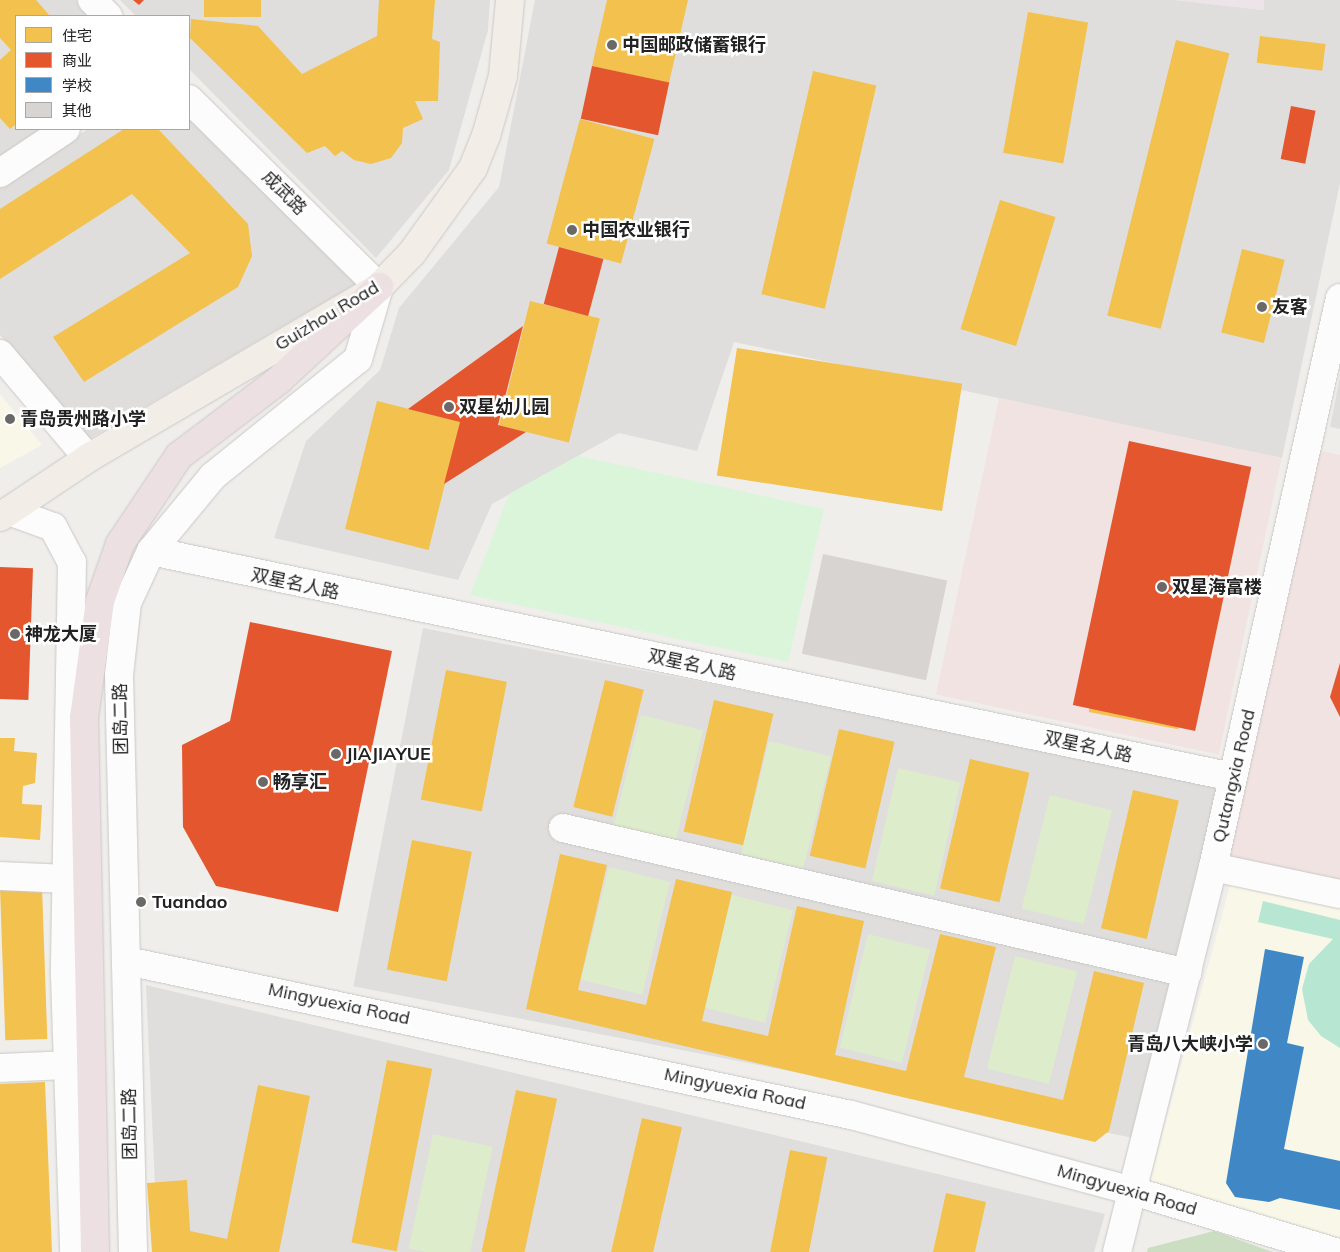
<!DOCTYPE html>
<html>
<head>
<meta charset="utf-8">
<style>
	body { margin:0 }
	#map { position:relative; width:1340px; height:1252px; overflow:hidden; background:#f0eeeb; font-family:Mulish,"Noto Sans SC",sans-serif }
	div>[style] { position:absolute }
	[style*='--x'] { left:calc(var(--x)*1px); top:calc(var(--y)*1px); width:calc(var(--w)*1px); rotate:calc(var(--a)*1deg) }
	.residential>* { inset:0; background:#dfdedc; transform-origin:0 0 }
	.commercial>* { inset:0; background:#f1e3e1; transform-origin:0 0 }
	.industrial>* { inset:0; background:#ede4e9 }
	.education>* { inset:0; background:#f8f7e8 }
	.grass>* { inset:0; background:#ddeccb; transform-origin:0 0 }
	.forest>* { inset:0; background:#cbdec1 }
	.park>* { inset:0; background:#daf5da }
	.pitch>* { inset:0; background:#b7e6d2 }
	.homes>* { inset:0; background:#f2c14e; transform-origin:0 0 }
	.shops>* { inset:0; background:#e4572e; transform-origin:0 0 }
	.schools>* { inset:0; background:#3f88c5 }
	.building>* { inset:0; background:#d7d4d2; transform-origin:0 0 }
	.roads { filter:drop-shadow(0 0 1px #c9c8c7) drop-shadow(0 0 1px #c9c8c7) }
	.minor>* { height:28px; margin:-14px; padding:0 14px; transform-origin:14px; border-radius:14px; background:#fdfcfc }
	.major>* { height:28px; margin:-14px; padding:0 14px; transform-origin:14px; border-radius:14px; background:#f3ede7 }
	.highway>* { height:28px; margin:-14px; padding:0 14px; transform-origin:14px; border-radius:14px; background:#ece0e2 }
	.dots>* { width:14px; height:14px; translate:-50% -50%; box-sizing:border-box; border:2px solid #fff; border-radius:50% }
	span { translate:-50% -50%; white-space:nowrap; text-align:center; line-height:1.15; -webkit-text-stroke:5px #fff; paint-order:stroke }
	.poi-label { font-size:18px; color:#222; font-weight:700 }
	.left { translate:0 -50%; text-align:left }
	.right { translate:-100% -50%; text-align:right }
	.street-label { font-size:18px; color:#222 }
	.legend { position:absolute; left:15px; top:15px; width:175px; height:115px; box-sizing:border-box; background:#fff; border:1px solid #a7a7a7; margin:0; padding:6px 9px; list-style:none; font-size:15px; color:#222 }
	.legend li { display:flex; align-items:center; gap:10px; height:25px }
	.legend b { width:25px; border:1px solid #a7a7a7 }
</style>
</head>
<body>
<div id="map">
	<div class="residential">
		<i style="clip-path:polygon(0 0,76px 0,92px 16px,16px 16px,16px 129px,46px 129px,0 160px)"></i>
		<i style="clip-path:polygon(120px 0,490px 0,488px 30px,449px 170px,376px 258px,189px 69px,189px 16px,136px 16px)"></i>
		<i style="clip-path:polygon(535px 0,1175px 0,1263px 10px,1264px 0,1340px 0,1340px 183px,1282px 458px,734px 342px,697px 451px,619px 433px,492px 504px,458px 580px,274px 538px,306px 441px,380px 370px,399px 308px,499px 187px)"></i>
		<i style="clip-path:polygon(189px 115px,359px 282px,89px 439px,0 335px,0 186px,88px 129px,189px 129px)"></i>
		<i style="clip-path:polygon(1340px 376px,1340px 429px,1330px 427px)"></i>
		<i style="left:423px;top:628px;width:812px;height:365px;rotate:11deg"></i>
		<i style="clip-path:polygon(146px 985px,1105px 1214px,1094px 1252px,158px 1252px)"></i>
	</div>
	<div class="commercial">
		<i style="left:999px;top:398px;width:289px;height:303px;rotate:12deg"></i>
		<i style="clip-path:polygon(1318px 450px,1340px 455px,1340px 880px,1228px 857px)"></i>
	</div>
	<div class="industrial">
		<i style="clip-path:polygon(1175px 0,1264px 0,1264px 10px)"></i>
	</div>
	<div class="education">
		<i style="clip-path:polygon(0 394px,42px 445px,0 468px)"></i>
		<i style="clip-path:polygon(1231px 882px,1340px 906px,1340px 1241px,1149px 1183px)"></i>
	</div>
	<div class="grass">
		<i style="left:641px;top:715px;width:64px;height:116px;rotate:14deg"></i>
		<i style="left:769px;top:741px;width:64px;height:116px;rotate:14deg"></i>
		<i style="left:898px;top:768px;width:64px;height:116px;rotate:13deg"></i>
		<i style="left:1050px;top:795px;width:64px;height:117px;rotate:14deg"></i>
		<i style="left:609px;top:867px;width:63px;height:116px;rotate:14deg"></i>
		<i style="left:732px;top:895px;width:63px;height:116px;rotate:14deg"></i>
		<i style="left:868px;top:934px;width:64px;height:117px;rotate:14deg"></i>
		<i style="left:1015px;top:956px;width:64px;height:116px;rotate:14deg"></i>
		<i style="left:433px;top:1134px;width:61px;height:117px;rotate:12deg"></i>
	</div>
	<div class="forest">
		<i style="clip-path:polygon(1214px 1231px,1273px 1252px,1147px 1252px,1148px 1248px)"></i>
	</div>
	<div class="park">
		<i style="clip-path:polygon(578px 456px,824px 509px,788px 662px,470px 595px,509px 494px)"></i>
	</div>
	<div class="pitch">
		<i style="clip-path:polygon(1263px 901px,1340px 920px,1340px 1048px,1321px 1036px,1308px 1020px,1302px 989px,1309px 964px,1333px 939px,1258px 922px)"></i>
	</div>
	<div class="homes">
		<i style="clip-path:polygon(0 0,36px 0,50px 16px,16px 16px,16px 124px,10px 129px,0 118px,0 60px,11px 50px,0 38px)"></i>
		<i style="left:204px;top:0;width:57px;height:17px"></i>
		<i style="clip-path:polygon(379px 0,435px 0,432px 39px,440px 42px,438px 101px,415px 101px,423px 119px,403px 128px,402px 143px,391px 158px,371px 164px,354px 160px,342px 151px,335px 156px,325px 146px,307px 153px,190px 38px,191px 19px,258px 26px,302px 74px,377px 36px)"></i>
		<i style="clip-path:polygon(607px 0,688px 0,669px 83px,592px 66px)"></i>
		<i style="left:1028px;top:12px;width:61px;height:143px;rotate:10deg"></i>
		<i style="left:1260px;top:36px;width:66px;height:27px;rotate:7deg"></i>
		<i style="left:1176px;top:40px;width:55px;height:284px;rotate:14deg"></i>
		<i style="left:813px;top:71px;width:65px;height:229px;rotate:13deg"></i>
		<i style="left:580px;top:119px;width:77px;height:129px;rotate:15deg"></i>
		<i style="clip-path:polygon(124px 129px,158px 129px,248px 224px,252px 256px,238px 287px,84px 382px,53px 337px,190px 253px,132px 194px,0 279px,0 209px)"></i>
		<i style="left:1000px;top:200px;width:58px;height:135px;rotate:17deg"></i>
		<i style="left:1242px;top:249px;width:44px;height:86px;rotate:14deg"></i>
		<i style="left:530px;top:301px;width:72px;height:128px;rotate:14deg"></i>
		<i style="left:737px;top:348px;width:228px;height:129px;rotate:9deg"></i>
		<i style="left:377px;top:401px;width:86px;height:132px;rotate:14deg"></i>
		<i style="left:1140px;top:456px;width:87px;height:90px;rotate:13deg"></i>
		<i style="left:1110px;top:603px;width:91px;height:111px;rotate:11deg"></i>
		<i style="left:446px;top:670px;width:62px;height:132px;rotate:11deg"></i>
		<i style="left:605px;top:680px;width:40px;height:131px;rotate:14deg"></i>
		<i style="left:714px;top:700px;width:61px;height:135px;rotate:13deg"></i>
		<i style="left:839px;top:729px;width:57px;height:130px;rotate:13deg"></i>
		<i style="clip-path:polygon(0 738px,15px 738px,14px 751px,37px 753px,35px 783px,23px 786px,22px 804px,42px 805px,40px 840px,0 837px)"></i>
		<i style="left:970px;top:759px;width:61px;height:133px;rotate:13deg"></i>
		<i style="left:1133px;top:790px;width:47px;height:142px;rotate:13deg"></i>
		<i style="left:412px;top:840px;width:61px;height:132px;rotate:11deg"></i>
		<i style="clip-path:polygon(560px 854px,607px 865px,578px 990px,646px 1005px,676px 879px,732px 892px,702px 1021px,768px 1036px,797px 906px,864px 921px,835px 1055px,906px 1071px,940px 934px,996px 947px,964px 1077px,1063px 1100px,1094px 971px,1144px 983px,1109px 1131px,1095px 1142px,526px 1009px)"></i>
		<i style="left:42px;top:887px;width:152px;height:42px;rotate:88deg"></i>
		<i style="left:387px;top:1060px;width:46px;height:186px;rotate:11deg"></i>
		<i style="clip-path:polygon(45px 1082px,52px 1252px,0 1252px,0 1084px)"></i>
		<i style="clip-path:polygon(258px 1085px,310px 1096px,279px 1252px,152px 1252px,147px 1183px,187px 1180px,190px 1231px,227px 1239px)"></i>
		<i style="left:516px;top:1090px;width:42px;height:165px;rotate:12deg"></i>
		<i style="left:642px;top:1118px;width:41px;height:138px;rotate:13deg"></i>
		<i style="left:790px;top:1150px;width:38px;height:104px;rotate:11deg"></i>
		<i style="clip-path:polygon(946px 1193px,986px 1202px,975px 1252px,933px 1252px)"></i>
	</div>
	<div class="shops">
		<i style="clip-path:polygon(133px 0,144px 0,139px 5px)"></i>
		<i style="left:592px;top:66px;width:79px;height:54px;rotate:12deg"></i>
		<i style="left:1291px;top:106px;width:25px;height:54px;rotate:11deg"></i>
		<i style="left:559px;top:247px;width:46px;height:59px;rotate:15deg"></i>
		<i style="clip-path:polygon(523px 326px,498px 425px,526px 432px,444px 484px,460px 422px,408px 409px)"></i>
		<i style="left:1129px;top:441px;width:125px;height:270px;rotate:12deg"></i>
		<i style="left:0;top:567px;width:33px;height:132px;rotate:2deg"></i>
		<i style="clip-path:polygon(250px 622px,392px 651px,338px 912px,216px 886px,183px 827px,182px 745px,230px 721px)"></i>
		<i style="clip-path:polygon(1340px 663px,1340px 717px,1330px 697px)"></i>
	</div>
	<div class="schools">
		<i style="clip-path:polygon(1265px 949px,1304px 957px,1287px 1043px,1304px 1047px,1284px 1149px,1340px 1161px,1340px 1210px,1280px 1198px,1269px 1202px,1235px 1197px,1226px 1183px)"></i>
	</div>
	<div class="building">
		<i style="left:823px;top:554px;width:127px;height:102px;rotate:12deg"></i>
	</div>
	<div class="roads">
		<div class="minor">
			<i style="--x:92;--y:0;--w:23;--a:45"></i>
			<i style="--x:0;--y:173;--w:79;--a:-33.7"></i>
			<i style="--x:0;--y:354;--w:136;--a:49.8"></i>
			<i style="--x:9;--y:511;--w:47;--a:20"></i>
			<i style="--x:53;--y:527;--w:40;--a:62"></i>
			<i style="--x:72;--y:562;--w:414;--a:91"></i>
			<i style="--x:65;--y:976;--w:276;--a:88.1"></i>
			<i style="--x:151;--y:551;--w:1105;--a:11.8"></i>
			<i style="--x:563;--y:828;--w:641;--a:13.08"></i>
			<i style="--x:1213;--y:867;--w:130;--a:12"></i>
			<i style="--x:0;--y:876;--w:65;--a:2.6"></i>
			<i style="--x:127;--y:961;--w:740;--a:12.01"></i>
			<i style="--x:851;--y:1115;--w:292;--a:15.1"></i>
			<i style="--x:1133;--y:1191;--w:211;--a:16.8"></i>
			<i style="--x:0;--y:1068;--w:69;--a:-2.5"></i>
			<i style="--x:133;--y:1252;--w:577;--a:-91.39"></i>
			<i style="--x:119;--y:675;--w:72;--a:-83.7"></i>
			<i style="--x:127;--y:603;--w:57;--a:-65.2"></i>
			<i style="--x:151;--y:551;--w:97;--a:-50.4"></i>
			<i style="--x:213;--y:476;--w:186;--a:-38.9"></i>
			<i style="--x:358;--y:359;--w:75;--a:-73.7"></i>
			<i style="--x:379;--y:287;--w:267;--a:-135.3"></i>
			<i style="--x:1117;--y:1252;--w:397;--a:-76"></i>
			<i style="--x:1213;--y:867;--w:583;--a:-77.42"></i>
		</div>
		<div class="major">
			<i style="--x:0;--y:517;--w:106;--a:-33.8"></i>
			<i style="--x:88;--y:458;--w:338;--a:-30.4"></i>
			<i style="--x:379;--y:287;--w:47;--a:-45.9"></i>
			<i style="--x:412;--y:253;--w:105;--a:-54.3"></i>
			<i style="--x:473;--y:168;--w:35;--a:-68"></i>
			<i style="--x:486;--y:136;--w:62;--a:-74.2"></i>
			<i style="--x:503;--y:76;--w:76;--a:-84.7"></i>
		</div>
		<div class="highway">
			<i style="--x:95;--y:1252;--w:534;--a:-91.18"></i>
			<i style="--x:84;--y:718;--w:118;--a:-82.2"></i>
			<i style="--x:100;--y:601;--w:60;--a:-70.7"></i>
			<i style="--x:120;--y:544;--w:106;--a:-56.2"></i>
			<i style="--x:179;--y:456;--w:126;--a:-37.2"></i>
			<i style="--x:279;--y:380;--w:137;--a:-42.9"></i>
		</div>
	</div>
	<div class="dots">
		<i style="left:612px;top:45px;background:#6a6968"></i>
		<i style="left:572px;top:230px;background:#6a6968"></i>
		<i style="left:1262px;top:307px;background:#6a6968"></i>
		<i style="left:449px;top:407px;background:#6a6968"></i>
		<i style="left:10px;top:419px;background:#6a6968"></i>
		<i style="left:1162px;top:587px;background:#6a6968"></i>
		<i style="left:15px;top:634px;background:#6a6968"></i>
		<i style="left:336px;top:754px;background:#6a6968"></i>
		<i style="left:263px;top:782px;background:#6a6968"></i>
		<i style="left:141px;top:902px;background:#6a6968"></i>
		<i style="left:1263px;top:1044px;background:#6a6968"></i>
	</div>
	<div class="poi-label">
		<span class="left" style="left:622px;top:45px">中国邮政储蓄银行</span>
		<span class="left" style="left:582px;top:230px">中国农业银行</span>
		<span class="left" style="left:1272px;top:307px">友客</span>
		<span class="left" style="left:459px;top:407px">双星幼儿园</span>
		<span class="left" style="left:20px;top:419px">青岛贵州路小学</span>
		<span class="left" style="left:1172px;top:587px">双星海富楼</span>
		<span class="left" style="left:25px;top:634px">神龙大厦</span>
		<span class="left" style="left:346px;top:754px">JIAJIAYUE</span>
		<span class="left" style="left:273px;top:782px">畅享汇</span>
		<span class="left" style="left:152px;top:902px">Tuandao</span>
		<span class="right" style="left:1253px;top:1044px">青岛八大峡小学</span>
	</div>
	<div class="street-label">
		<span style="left:284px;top:193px;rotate:45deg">成武路</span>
		<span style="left:327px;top:316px;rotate:-31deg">Guizhou Road</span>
		<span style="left:295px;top:584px;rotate:12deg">双星名人路</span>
		<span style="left:692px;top:665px;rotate:12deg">双星名人路</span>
		<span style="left:121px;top:719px;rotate:-91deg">团岛二路</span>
		<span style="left:1088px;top:747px;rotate:12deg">双星名人路</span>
		<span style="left:1234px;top:776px;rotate:-77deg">Qutangxia Road</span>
		<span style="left:339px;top:1004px;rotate:12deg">Mingyuexia Road</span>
		<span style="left:735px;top:1089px;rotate:12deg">Mingyuexia Road</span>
		<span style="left:130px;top:1124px;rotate:-91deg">团岛二路</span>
		<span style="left:1127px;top:1190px;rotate:16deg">Mingyuexia Road</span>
	</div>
	<ul class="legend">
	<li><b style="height:14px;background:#f2c14e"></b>住宅</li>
	<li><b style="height:14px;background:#e4572e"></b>商业</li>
	<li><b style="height:14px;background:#3f88c5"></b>学校</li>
	<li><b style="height:14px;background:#d7d4d2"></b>其他</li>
	</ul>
</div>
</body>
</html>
